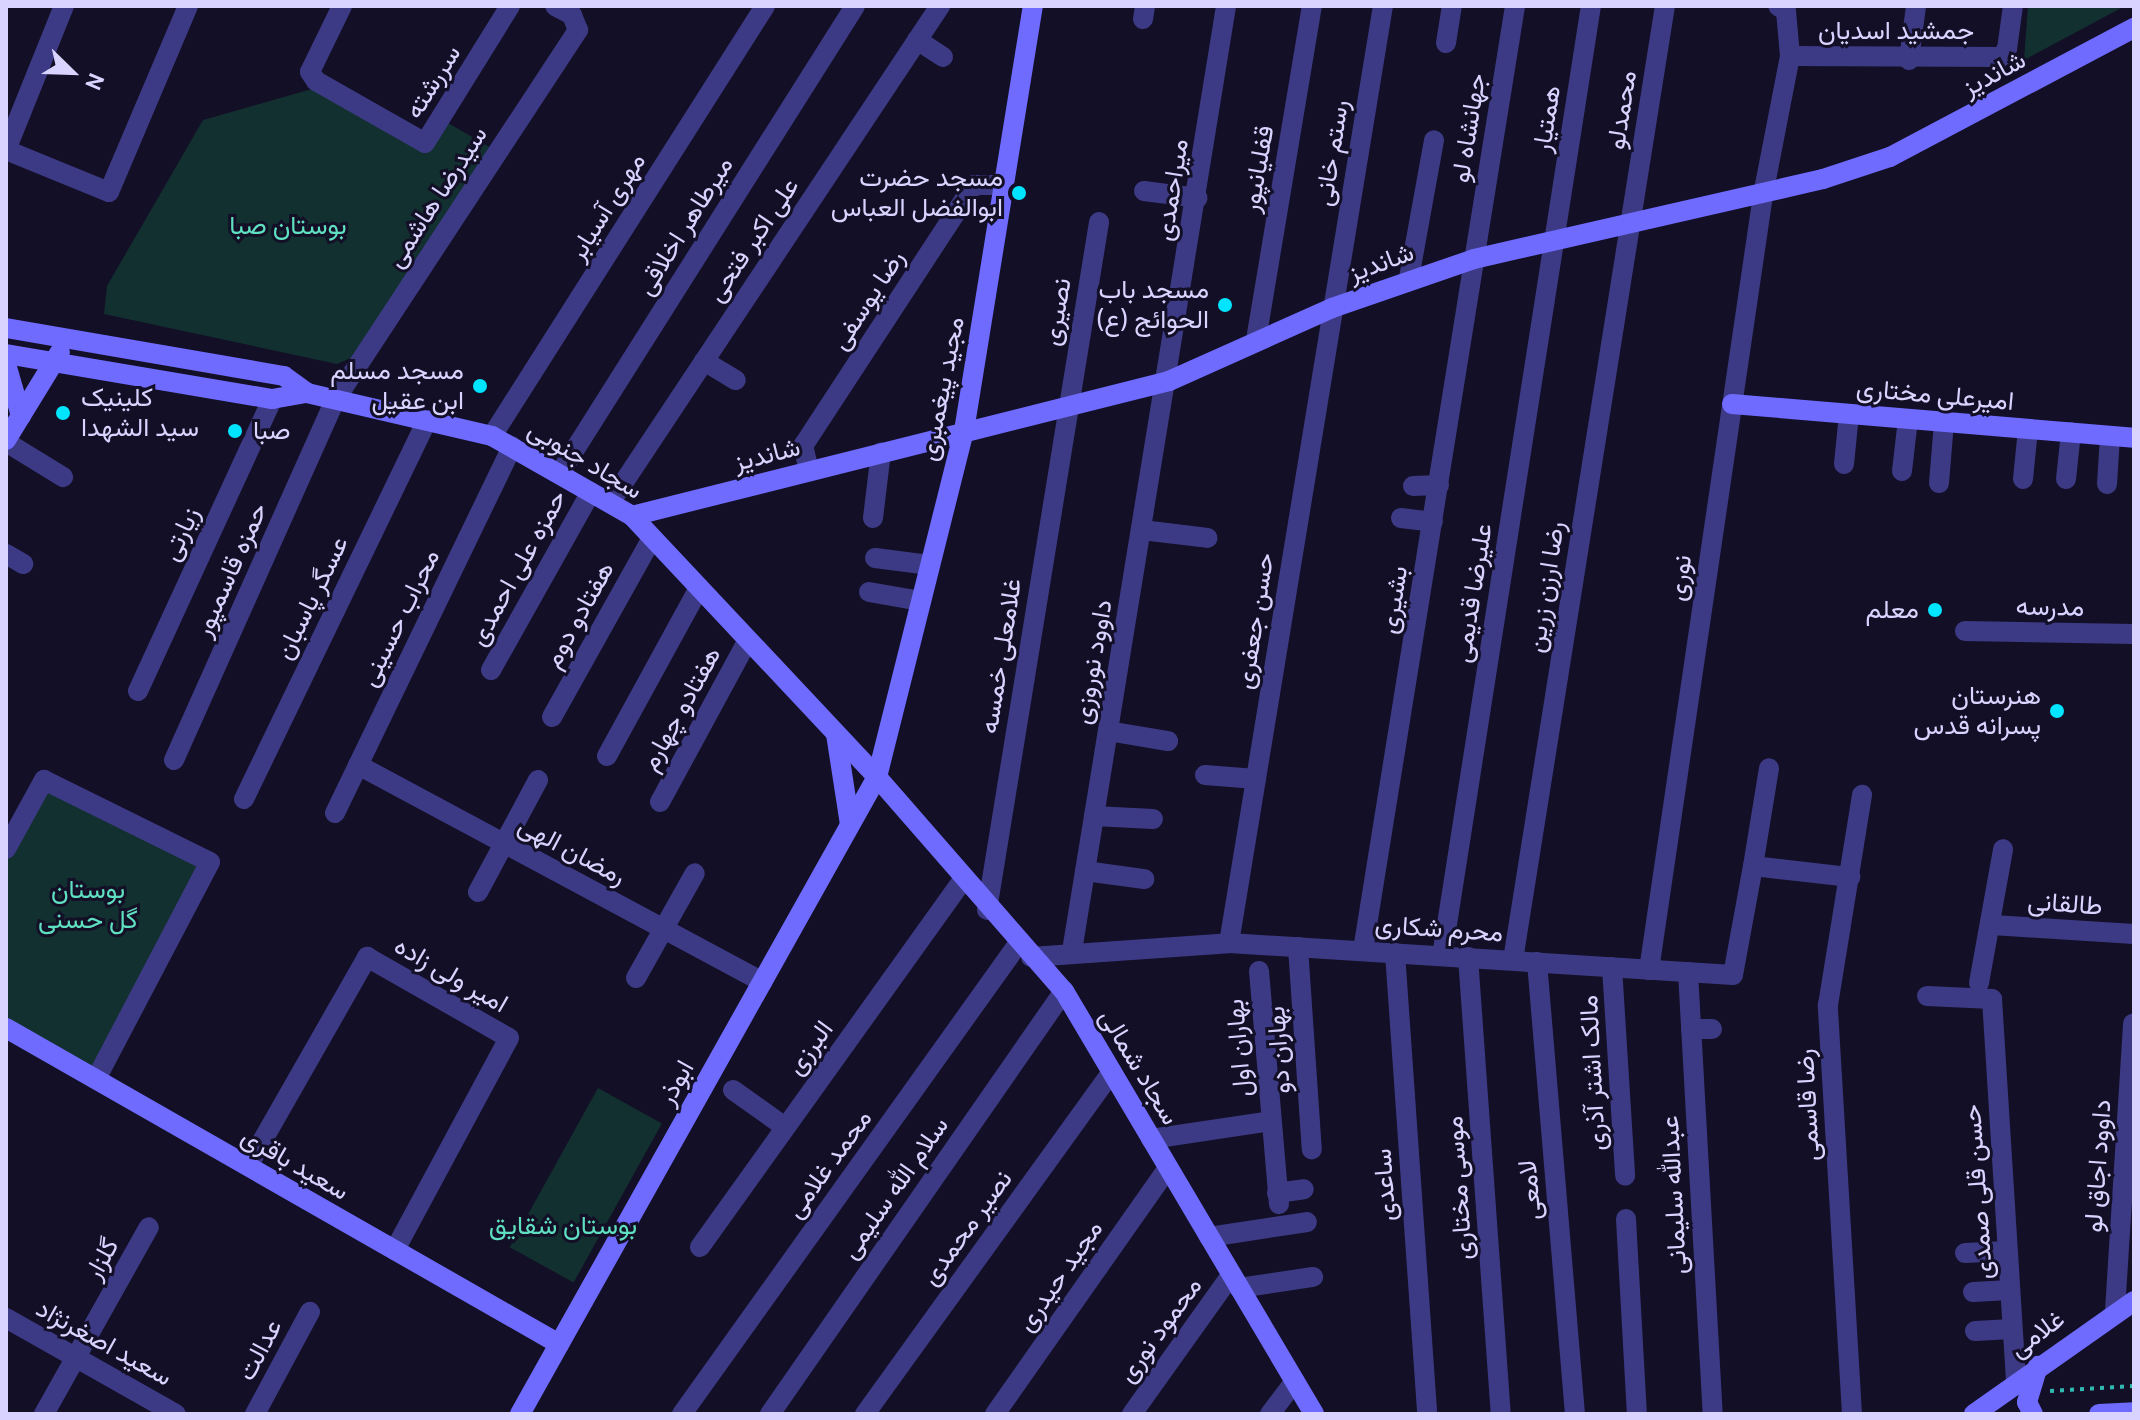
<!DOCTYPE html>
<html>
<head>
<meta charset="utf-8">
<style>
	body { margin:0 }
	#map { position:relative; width:2140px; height:1420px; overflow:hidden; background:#130f26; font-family:Cabin,Vazirmatn,sans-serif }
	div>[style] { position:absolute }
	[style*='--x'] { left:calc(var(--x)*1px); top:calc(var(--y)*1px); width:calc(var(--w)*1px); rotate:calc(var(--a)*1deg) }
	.green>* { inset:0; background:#12302f; transform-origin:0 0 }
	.path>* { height:4px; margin-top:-2px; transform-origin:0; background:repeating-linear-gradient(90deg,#2fb8b0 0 4px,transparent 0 10px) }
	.street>* { height:20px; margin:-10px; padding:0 10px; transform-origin:10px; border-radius:10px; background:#3d3a85 }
	.secondary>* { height:20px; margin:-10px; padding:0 10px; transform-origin:10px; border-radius:10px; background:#6f6bff }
	.dots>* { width:22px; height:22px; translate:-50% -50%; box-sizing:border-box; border:4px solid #130f26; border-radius:50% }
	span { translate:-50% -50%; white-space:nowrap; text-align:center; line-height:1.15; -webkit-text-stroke:6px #130f26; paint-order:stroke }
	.street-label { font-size:26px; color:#d9d4ff }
	.poi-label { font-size:26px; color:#d9d4ff }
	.right { translate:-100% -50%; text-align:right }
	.left { translate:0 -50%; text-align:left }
	.park-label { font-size:26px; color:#5fe0c0 }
	.frame { position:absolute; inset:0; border:8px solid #d9d4ff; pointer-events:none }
	.north { position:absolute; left:32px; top:32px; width:80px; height:80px; -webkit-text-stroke:6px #130f26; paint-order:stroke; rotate:113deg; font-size:22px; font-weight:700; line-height:32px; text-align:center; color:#d9d4ff }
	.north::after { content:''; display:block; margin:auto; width:28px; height:36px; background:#d9d4ff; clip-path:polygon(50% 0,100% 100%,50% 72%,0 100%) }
</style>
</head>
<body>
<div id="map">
	<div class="green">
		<i style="clip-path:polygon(2028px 6px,2125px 6px,2024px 60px)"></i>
		<i style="clip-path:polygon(312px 89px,416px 144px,436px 116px,493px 149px,355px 356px,337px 364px,104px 314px,107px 286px,203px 120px)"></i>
		<i style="clip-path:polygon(46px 787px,202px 867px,93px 1072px,6px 1021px,6px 861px)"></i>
		<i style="left:598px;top:1088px;width:73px;height:182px;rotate:29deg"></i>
	</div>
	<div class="path">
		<i style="--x:2050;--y:1391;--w:84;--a:-3.4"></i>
	</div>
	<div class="street">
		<i style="--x:342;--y:6;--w:73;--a:115.9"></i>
		<i style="--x:310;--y:72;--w:11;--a:56"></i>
		<i style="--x:316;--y:81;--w:125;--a:29.6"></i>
		<i style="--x:425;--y:143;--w:161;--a:-58.2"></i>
		<i style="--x:1143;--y:19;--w:13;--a:-81"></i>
		<i style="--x:917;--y:40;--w:31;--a:33"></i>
		<i style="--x:1446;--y:43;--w:37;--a:-81"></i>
		<i style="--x:1790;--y:56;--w:211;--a:0.3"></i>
		<i style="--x:2001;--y:57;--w:10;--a:-53"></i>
		<i style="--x:2007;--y:49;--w:43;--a:-82.1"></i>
		<i style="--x:1909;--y:60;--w:54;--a:-82.6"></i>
		<i style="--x:6;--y:150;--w:111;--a:22.2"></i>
		<i style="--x:109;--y:192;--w:202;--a:-67"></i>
		<i style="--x:6;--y:150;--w:155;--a:-68.1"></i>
		<i style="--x:1144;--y:191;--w:54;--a:7.4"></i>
		<i style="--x:1409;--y:278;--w:140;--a:-79.7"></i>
		<i style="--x:1256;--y:340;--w:339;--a:-80.5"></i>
		<i style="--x:704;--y:361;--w:37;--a:31"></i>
		<i style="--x:492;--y:436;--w:509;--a:-57.59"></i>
		<i style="--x:6;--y:442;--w:67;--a:31.6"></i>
		<i style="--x:1844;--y:464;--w:50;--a:-84.3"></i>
		<i style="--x:809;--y:471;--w:26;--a:-103"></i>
		<i style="--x:803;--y:446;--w:312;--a:-56.8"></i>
		<i style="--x:974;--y:185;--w:30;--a:0"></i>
		<i style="--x:1902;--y:471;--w:52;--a:-83.4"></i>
		<i style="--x:560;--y:473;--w:552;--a:-57.72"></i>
		<i style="--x:2023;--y:479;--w:50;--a:-84.3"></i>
		<i style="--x:2066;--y:479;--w:47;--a:-83.9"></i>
		<i style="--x:1939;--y:483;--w:61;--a:-85.3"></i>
		<i style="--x:2107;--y:484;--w:48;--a:-86.4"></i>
		<i style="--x:1413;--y:486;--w:26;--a:-2"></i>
		<i style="--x:610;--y:503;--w:597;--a:-56.42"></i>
		<i style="--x:873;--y:518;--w:66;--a:-83.1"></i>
		<i style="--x:1401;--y:518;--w:32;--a:7"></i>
		<i style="--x:1142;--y:530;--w:66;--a:6.9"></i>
		<i style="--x:6;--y:554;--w:20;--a:30"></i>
		<i style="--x:875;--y:558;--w:55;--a:7.3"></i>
		<i style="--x:869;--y:592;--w:53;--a:9.8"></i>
		<i style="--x:1965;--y:631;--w:169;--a:1"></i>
		<i style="--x:491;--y:670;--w:204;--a:-60.7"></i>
		<i style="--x:138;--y:691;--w:321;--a:-65.3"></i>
		<i style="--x:552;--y:717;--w:205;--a:-60.8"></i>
		<i style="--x:1108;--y:731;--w:61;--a:9.5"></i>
		<i style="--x:607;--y:756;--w:192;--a:-61.3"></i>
		<i style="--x:174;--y:760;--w:394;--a:-65.9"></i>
		<i style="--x:335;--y:400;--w:443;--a:-56.7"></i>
		<i style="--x:578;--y:30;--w:16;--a:-112"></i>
		<i style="--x:572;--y:15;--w:19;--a:-152"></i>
		<i style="--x:358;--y:765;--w:459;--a:28.2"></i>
		<i style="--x:1205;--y:775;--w:51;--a:4.5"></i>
		<i style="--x:244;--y:799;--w:421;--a:-64.2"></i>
		<i style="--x:660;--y:802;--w:184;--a:-61.5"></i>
		<i style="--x:335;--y:813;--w:407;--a:-64.2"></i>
		<i style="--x:1094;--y:816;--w:59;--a:2.9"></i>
		<i style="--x:6;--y:849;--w:79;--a:-61.2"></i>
		<i style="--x:44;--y:780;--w:185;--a:26.3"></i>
		<i style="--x:210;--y:862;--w:245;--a:117.7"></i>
		<i style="--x:1753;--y:866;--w:99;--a:-80.7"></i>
		<i style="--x:1085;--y:871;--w:60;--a:7.7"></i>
		<i style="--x:478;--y:892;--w:127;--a:-61.8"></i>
		<i style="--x:987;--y:910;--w:697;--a:-80.75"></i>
		<i style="--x:1992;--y:925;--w:142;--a:3.6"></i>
		<i style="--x:1229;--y:943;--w:950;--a:-80.67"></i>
		<i style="--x:1298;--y:947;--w:203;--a:86.1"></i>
		<i style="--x:1363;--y:950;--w:956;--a:-80.85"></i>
		<i style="--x:1072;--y:951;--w:957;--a:-80.74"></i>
		<i style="--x:1395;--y:953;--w:462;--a:86"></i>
		<i style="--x:1442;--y:956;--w:962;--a:-81.09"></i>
		<i style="--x:1031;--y:957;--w:198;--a:-4"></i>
		<i style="--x:1229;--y:943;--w:505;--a:3.63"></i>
		<i style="--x:1733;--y:975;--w:111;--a:-79.6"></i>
		<i style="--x:1753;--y:866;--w:98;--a:6.5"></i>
		<i style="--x:1468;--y:957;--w:458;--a:85.9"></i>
		<i style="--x:1513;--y:960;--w:966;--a:-80.95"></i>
		<i style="--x:1537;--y:962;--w:454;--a:85.2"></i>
		<i style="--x:1612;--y:967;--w:209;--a:86.4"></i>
		<i style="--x:1649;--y:970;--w:783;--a:-81.63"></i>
		<i style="--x:1763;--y:195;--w:142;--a:-79"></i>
		<i style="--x:1790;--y:56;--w:45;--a:-95.1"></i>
		<i style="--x:1786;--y:11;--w:9;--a:-148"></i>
		<i style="--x:1259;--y:971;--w:234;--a:85.1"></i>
		<i style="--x:1688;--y:972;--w:443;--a:86.8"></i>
		<i style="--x:636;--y:978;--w:120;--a:-60.7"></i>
		<i style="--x:1979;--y:983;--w:136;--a:-79.8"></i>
		<i style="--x:1927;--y:996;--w:65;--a:2.6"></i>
		<i style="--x:1992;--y:999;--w:384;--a:86.4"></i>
		<i style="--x:1691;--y:1029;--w:21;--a:0"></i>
		<i style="--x:733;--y:1090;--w:64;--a:35.4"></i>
		<i style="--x:1151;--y:1139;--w:121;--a:-8.5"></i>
		<i style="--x:248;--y:1166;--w:241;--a:-60.3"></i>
		<i style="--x:367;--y:957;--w:163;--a:29.7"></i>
		<i style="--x:509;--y:1038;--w:241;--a:118.3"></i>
		<i style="--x:1277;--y:1193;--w:27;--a:-8"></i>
		<i style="--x:1626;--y:1219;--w:195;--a:86.8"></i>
		<i style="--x:1209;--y:1237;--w:99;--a:-8.7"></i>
		<i style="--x:700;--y:1247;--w:450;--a:-54.4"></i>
		<i style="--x:1965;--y:1253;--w:42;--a:-2.7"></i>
		<i style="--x:1239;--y:1288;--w:75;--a:-8.5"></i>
		<i style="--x:1973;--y:1292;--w:37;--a:-3"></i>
		<i style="--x:2115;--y:1311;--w:288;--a:-86.4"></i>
		<i style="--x:6;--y:1318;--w:195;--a:29.5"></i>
		<i style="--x:1975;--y:1331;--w:37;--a:-3"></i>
		<i style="--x:44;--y:1414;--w:214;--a:-60.7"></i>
		<i style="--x:255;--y:1414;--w:116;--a:-61.7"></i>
		<i style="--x:682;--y:1414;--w:578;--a:-54.44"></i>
		<i style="--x:770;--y:1414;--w:515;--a:-55.2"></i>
		<i style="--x:865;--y:1414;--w:422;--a:-54.2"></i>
		<i style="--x:995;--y:1414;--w:301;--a:-54.9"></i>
		<i style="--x:1132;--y:1414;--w:171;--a:-54.5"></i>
		<i style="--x:1270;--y:1414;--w:41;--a:-52.9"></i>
		<i style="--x:1852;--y:1414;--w:410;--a:-93.4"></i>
		<i style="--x:1828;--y:1005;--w:213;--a:-80.8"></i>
	</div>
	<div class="secondary">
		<i style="--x:6;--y:328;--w:282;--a:9.8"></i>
		<i style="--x:284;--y:376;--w:29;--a:36"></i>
		<i style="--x:307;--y:393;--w:190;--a:13.1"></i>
		<i style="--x:492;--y:436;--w:161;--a:29.7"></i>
		<i style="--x:632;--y:516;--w:358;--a:46.8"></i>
		<i style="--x:877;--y:777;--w:284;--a:48.9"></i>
		<i style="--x:1064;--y:991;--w:491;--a:59.4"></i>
		<i style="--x:6;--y:354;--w:270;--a:9.6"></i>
		<i style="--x:272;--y:399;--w:36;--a:-10"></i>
		<i style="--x:6;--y:364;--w:54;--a:73.9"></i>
		<i style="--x:1732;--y:404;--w:403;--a:4.8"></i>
		<i style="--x:6;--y:440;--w:103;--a:-58.5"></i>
		<i style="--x:632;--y:516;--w:554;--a:-14.11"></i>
		<i style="--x:1169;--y:381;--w:179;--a:-24.1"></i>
		<i style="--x:1332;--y:308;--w:150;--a:-19"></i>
		<i style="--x:1474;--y:259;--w:358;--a:-12.9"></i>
		<i style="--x:1823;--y:179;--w:71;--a:-18.2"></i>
		<i style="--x:1890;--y:157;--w:276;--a:-27.9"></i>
		<i style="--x:836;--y:734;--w:91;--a:81.2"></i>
		<i style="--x:6;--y:1028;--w:637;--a:29.74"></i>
		<i style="--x:520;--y:1414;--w:730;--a:-60.73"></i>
		<i style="--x:877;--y:777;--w:357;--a:-75.9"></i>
		<i style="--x:964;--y:431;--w:431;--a:-80.8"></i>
		<i style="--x:1974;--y:1414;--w:196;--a:-35.2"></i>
		<i style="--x:2033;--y:1414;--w:13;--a:-117"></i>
		<i style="--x:2027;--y:1402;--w:38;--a:-73"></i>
		<i style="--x:2099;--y:1414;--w:35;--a:-3"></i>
	</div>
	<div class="dots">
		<i style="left:1019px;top:193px;background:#00e5ff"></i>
		<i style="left:1225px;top:305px;background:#00e5ff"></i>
		<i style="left:480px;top:386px;background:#00e5ff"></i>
		<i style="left:63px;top:413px;background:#00e5ff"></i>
		<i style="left:235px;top:431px;background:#00e5ff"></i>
		<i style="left:1935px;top:610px;background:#00e5ff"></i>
		<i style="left:2057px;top:711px;background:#00e5ff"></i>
	</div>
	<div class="street-label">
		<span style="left:1896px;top:31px">جمشید اسدیان</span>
		<span style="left:1994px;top:74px;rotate:-28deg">شاندیز</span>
		<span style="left:433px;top:82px;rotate:-58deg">سررشته</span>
		<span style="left:1622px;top:110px;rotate:-81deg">محمدلو</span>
		<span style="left:1547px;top:119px;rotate:-81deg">همتیار</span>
		<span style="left:1469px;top:128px;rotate:-81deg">جهانشاه لو</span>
		<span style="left:1332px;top:153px;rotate:-81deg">رستم خانی</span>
		<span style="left:1258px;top:169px;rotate:-80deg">قفلیانپور</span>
		<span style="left:1172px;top:190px;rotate:-81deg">میراحمدی</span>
		<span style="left:437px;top:197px;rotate:-57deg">سیدرضا هاشمی</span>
		<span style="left:607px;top:207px;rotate:-58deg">مهری آسیابر</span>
		<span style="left:685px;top:226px;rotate:-58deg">میرطاهر اخلاقی</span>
		<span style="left:753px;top:240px;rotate:-56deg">علی اکبر فتحی</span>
		<span style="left:1381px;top:263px;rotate:-20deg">شاندیز</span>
		<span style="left:868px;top:300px;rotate:-57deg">رضا یوسفی</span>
		<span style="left:1057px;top:312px;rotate:-80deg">نصیری</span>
		<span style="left:942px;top:389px;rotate:-79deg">مجید پیغمبری</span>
		<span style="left:1935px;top:395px;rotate:5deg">امیرعلی مختاری</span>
		<span style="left:767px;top:455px;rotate:-14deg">شاندیز</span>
		<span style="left:585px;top:460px;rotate:31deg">سجاد جنوبی</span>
		<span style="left:181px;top:534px;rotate:-65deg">زیارتی</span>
		<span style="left:518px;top:568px;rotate:-61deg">حمزه علی احمدی</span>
		<span style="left:231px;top:570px;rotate:-66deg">حمزه قاسمپور</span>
		<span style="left:1680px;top:578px;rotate:-82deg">نوری</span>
		<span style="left:1546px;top:587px;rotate:-81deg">رضا ارزن زرین</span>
		<span style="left:1473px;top:593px;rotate:-81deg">علیرضا قدیمی</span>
		<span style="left:312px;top:598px;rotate:-64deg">عسگر پاسبان</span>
		<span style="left:1394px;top:600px;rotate:-81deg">بشیری</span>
		<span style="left:2050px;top:607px;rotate:1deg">مدرسه</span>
		<span style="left:579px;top:615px;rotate:-61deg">هفتادو دوم</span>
		<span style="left:400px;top:618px;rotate:-64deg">محراب حسینی</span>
		<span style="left:1255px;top:621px;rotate:-81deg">حسن جعفری</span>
		<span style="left:1001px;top:656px;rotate:-81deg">غلامعلی خمسه</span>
		<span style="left:1093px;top:662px;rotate:-80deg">داوود نوروزی</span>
		<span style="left:681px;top:709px;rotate:-61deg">هفتادو چهارم</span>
		<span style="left:572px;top:851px;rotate:28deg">رمضان الهی</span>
		<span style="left:2065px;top:904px;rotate:4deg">طالقانی</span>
		<span style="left:1439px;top:929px;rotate:4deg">محرم شکاری</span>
		<span style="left:451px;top:975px;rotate:30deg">امیر ولی زاده</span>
		<span style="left:810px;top:1048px;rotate:-54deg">البرزی</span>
		<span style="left:1239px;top:1048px;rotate:-95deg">بهاران اول</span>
		<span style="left:1279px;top:1050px;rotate:-94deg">بهاران دو</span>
		<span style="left:1139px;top:1067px;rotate:59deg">سجاد شمالی</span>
		<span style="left:1593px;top:1073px;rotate:-93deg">مالک اشتر آذری</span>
		<span style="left:676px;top:1083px;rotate:-61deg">ابوذر</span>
		<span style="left:1808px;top:1105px;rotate:-93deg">رضا قاسمی</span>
		<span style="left:295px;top:1164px;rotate:30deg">سعید باقری</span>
		<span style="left:829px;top:1164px;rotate:-54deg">محمد غلامی</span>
		<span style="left:2098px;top:1166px;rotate:-86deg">داوود اجاق لو</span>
		<span style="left:1385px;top:1185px;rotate:-94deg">ساعدی</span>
		<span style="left:895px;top:1188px;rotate:-55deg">سلام الله سلیمی</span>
		<span style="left:1459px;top:1188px;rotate:-94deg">موسی مختاری</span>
		<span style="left:1530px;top:1190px;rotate:-95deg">لامعی</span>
		<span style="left:1978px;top:1192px;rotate:-94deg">حسن قلی صمدی</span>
		<span style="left:1674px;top:1195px;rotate:-93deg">عبدالله سلیمانی</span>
		<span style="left:967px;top:1228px;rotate:-54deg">نصیر محمدی</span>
		<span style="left:102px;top:1259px;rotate:-61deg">گلزار</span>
		<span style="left:1060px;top:1276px;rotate:-55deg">مجید حیدری</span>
		<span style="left:1160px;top:1330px;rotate:-54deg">محمود نوری</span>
		<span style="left:2037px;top:1334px;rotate:-36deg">غلامی</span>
		<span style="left:104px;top:1343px;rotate:29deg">سعید اصغرنژاد</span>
		<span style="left:260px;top:1350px;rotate:-62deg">عدالت</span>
	</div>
	<div class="poi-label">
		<span class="right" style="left:1003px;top:193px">مسجد حضرت<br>ابوالفضل العباس</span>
		<span class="right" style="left:1209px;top:305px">مسجد باب<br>الحوائج (ع)</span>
		<span class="right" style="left:464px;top:386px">مسجد مسلم<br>ابن عقیل</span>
		<span class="left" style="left:81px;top:413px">کلینیک<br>سید الشهدا</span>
		<span class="left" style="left:253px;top:431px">صبا</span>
		<span class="right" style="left:1919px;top:610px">معلم</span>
		<span class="right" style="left:2041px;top:711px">هنرستان<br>پسرانه قدس</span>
	</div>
	<div class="park-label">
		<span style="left:288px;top:226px">بوستان صبا</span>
		<span style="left:88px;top:905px">بوستان<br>گل حسنی</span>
		<span style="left:563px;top:1226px">بوستان شقایق</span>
	</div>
	<div class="frame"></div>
	<div class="north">N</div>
</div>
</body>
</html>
